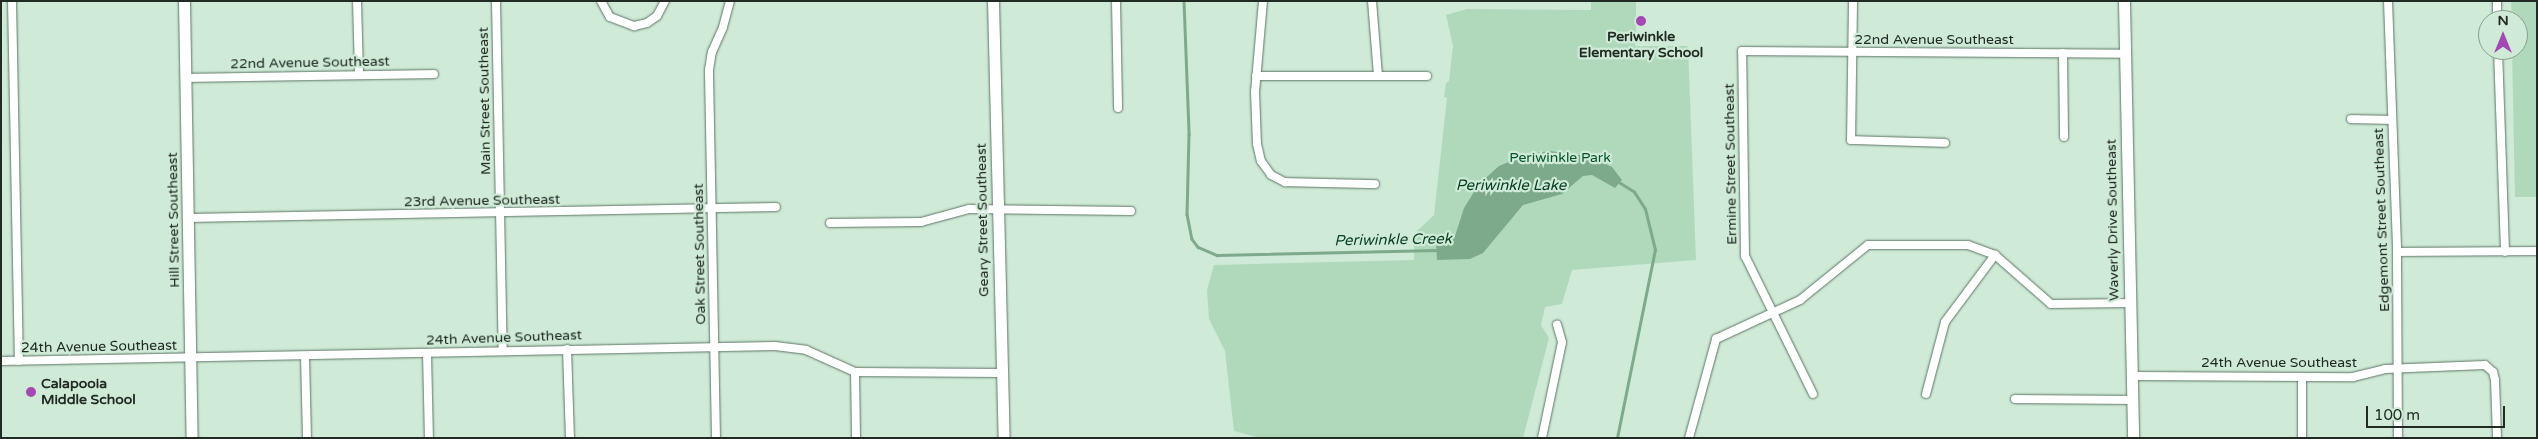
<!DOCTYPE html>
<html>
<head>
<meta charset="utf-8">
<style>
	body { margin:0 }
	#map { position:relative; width:2538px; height:439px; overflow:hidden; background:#cfebd7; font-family:"Varela Round",sans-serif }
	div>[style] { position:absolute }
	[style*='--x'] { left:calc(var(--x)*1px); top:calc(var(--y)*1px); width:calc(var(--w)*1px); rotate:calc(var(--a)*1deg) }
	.green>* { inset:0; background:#b0d9bc }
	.water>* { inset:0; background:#7eaa8c }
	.stream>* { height:2.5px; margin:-1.25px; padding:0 1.25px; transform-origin:1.25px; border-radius:1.25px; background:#7eaa8c }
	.roads { filter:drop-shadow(0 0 1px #5d7565) drop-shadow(0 0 1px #5d7565) }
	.street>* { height:8px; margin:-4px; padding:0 4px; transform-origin:4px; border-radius:4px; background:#fff }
	.secondary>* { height:11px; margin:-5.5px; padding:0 5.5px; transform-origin:5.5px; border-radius:5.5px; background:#fff }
	.dots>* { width:14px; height:14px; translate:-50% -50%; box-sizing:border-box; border:2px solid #cfebd7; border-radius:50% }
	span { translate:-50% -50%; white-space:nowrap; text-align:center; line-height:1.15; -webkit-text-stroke:4.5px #cfebd7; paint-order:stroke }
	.poi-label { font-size:14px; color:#212b24; font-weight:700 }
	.left { translate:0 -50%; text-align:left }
	.street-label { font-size:14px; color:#212b24 }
	.park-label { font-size:14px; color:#06532d }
	.water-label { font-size:15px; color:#094023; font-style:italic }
	.frame { position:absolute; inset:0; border:2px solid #212b24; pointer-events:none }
	.north { position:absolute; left:2478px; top:10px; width:50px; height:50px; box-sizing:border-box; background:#cfebd7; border:1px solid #899e8f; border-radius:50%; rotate:0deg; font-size:14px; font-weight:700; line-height:20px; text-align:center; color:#212b24 }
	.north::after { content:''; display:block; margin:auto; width:18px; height:22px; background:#a449b4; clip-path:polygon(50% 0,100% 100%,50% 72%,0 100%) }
	.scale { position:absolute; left:2366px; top:406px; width:139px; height:22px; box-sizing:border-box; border:2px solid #212b24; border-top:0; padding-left:6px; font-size:15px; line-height:18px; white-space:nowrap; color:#212b24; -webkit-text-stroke:4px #cfebd7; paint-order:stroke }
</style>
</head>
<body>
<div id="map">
	<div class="green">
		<i style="clip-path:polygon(1591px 1px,1636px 1px,1636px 46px,1688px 46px,1696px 260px,1572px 270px,1562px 304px,1545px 307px,1541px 325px,1549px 338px,1523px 438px,1260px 438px,1234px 431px,1225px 351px,1209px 319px,1207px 290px,1214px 265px,1414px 260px,1414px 234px,1434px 215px,1447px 98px,1444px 97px,1446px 83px,1449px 81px,1453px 46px,1446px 15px,1467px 9px,1591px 10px)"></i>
		<i style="clip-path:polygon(2511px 1px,2537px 1px,2537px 197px,2515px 197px,2512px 50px,2518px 50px,2518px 20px,2512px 20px)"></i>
	</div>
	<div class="water">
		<i style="clip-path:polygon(1550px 151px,1592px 157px,1612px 167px,1622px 180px,1615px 188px,1592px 175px,1583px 176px,1562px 194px,1523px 205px,1483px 253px,1470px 259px,1437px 260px,1436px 242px,1446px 242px,1455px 236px,1464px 208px,1479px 184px,1499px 166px,1525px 155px)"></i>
	</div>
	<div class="stream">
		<i style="--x:1184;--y:1;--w:133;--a:87.8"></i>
		<i style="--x:1189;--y:134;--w:80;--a:91.4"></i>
		<i style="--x:1187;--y:214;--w:25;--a:79"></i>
		<i style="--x:1192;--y:239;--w:10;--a:53"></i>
		<i style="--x:1198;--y:247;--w:21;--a:23"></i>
		<i style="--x:1217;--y:255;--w:221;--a:-1.3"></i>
		<i style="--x:1617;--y:438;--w:192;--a:-78.6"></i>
		<i style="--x:1655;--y:250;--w:42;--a:-103.7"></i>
		<i style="--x:1645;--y:209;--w:20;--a:-123"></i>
		<i style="--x:1634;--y:192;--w:19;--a:-148"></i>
	</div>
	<div class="roads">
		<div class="street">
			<i style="--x:12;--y:1;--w:360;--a:88.9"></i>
			<i style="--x:357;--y:1;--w:73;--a:88.4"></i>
			<i style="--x:496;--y:1;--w:349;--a:88.9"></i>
			<i style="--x:601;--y:1;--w:18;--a:61"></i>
			<i style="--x:610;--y:17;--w:26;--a:21"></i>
			<i style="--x:634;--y:26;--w:13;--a:-13"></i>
			<i style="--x:647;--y:23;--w:12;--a:-35"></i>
			<i style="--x:657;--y:16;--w:17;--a:-62"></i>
			<i style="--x:1116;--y:1;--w:107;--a:88.9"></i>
			<i style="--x:1263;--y:1;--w:91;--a:95"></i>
			<i style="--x:1255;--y:92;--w:52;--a:87.8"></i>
			<i style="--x:1257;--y:144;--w:17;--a:77"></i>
			<i style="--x:1261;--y:161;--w:17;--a:54"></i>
			<i style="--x:1271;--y:175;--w:16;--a:27"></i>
			<i style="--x:1285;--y:182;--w:90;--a:1.3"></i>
			<i style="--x:1372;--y:1;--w:75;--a:85.4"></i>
			<i style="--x:1853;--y:1;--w:139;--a:90.8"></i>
			<i style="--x:1851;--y:140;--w:94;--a:1.8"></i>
			<i style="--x:2388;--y:1;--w:251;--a:87.9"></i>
			<i style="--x:2397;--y:252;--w:186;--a:89.7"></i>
			<i style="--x:2497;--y:1;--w:19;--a:90"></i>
			<i style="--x:2498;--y:50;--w:202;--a:88"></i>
			<i style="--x:2063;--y:53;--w:84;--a:89.3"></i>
			<i style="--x:1256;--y:76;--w:171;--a:0"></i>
			<i style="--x:187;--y:78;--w:247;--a:-0.9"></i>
			<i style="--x:2351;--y:119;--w:41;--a:1.4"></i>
			<i style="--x:188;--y:218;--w:588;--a:-1.07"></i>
			<i style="--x:830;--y:223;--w:91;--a:-0.6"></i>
			<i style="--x:921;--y:222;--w:50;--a:-15.2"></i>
			<i style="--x:969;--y:209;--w:162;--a:0.7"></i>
			<i style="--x:2397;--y:252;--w:140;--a:-0.4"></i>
			<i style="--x:567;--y:349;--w:89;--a:88.1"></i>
			<i style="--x:427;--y:353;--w:85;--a:88.7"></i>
			<i style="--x:305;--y:356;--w:82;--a:88.6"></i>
			<i style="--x:1;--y:361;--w:774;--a:-1.11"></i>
			<i style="--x:775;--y:346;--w:31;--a:7"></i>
			<i style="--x:806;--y:350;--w:54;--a:24.2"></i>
			<i style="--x:855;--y:372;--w:147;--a:0.4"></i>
			<i style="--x:855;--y:372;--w:66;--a:89.1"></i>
			<i style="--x:2131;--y:376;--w:222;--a:0.3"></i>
			<i style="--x:2353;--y:377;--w:33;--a:-14"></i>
			<i style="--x:2385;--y:369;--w:100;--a:-2.3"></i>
			<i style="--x:2485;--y:365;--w:11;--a:41"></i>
			<i style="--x:2493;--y:372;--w:8;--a:76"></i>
			<i style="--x:2495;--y:380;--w:58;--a:88"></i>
			<i style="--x:2302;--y:377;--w:61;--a:90"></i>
			<i style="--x:1813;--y:394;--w:154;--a:-116.2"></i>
			<i style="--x:1745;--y:256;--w:205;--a:-90.8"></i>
			<i style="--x:1742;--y:51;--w:383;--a:0.4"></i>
			<i style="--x:1926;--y:394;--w:74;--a:-75.2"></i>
			<i style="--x:1945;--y:322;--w:84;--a:-53.3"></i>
			<i style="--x:2015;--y:399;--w:117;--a:0.5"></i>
			<i style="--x:716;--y:438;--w:368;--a:-91.1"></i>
			<i style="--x:709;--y:70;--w:18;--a:-81"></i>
			<i style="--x:712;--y:52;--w:27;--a:-66"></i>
			<i style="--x:723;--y:27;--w:27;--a:-75"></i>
			<i style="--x:1542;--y:438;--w:98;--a:-78.2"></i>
			<i style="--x:1562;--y:342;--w:18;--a:-106"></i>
			<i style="--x:1689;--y:438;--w:103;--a:-74.7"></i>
			<i style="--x:1716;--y:339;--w:93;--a:-24.9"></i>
			<i style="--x:1800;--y:300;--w:87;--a:-39"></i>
			<i style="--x:1868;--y:245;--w:100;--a:0"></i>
			<i style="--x:1968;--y:245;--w:29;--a:20"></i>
			<i style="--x:1995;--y:255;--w:74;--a:41.2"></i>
			<i style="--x:2051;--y:304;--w:79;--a:-0.7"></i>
		</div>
		<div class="secondary">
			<i style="--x:184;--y:1;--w:437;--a:89"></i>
			<i style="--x:993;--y:1;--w:437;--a:88.6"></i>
			<i style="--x:2124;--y:1;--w:437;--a:88.8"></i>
		</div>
	</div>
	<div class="dots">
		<i style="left:1641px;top:21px;background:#a449b4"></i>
		<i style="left:31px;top:392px;background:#a449b4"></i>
	</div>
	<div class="poi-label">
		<span style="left:1641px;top:45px">Periwinkle<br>Elementary School</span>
		<span class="left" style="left:41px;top:392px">Calapooia<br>Middle School</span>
	</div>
	<div class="street-label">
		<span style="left:1934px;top:40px">22nd Avenue Southeast</span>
		<span style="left:310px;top:63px;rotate:-1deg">22nd Avenue Southeast</span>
		<span style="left:485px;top:101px;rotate:-91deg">Main Street Southeast</span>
		<span style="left:1731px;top:164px;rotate:-91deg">Ermine Street Southeast</span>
		<span style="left:482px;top:201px;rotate:-1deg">23rd Avenue Southeast</span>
		<span style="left:174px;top:220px;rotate:-91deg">Hill Street Southeast</span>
		<span style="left:983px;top:220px;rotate:-91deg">Geary Street Southeast</span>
		<span style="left:2113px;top:220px;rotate:-91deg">Waverly Drive Southeast</span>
		<span style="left:2382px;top:220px;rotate:-92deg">Edgemont Street Southeast</span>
		<span style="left:700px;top:254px;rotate:-91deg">Oak Street Southeast</span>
		<span style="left:504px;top:338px;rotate:-2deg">24th Avenue Southeast</span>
		<span style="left:99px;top:347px;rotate:-1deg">24th Avenue Southeast</span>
		<span style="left:2279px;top:363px">24th Avenue Southeast</span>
	</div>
	<div class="park-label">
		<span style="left:1560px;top:158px">Periwinkle Park</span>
	</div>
	<div class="water-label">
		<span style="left:1511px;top:186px">Periwinkle Lake</span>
		<span style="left:1393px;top:240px;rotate:-1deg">Periwinkle Creek</span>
	</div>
	<div class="frame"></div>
	<div class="north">N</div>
	<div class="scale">100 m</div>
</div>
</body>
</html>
